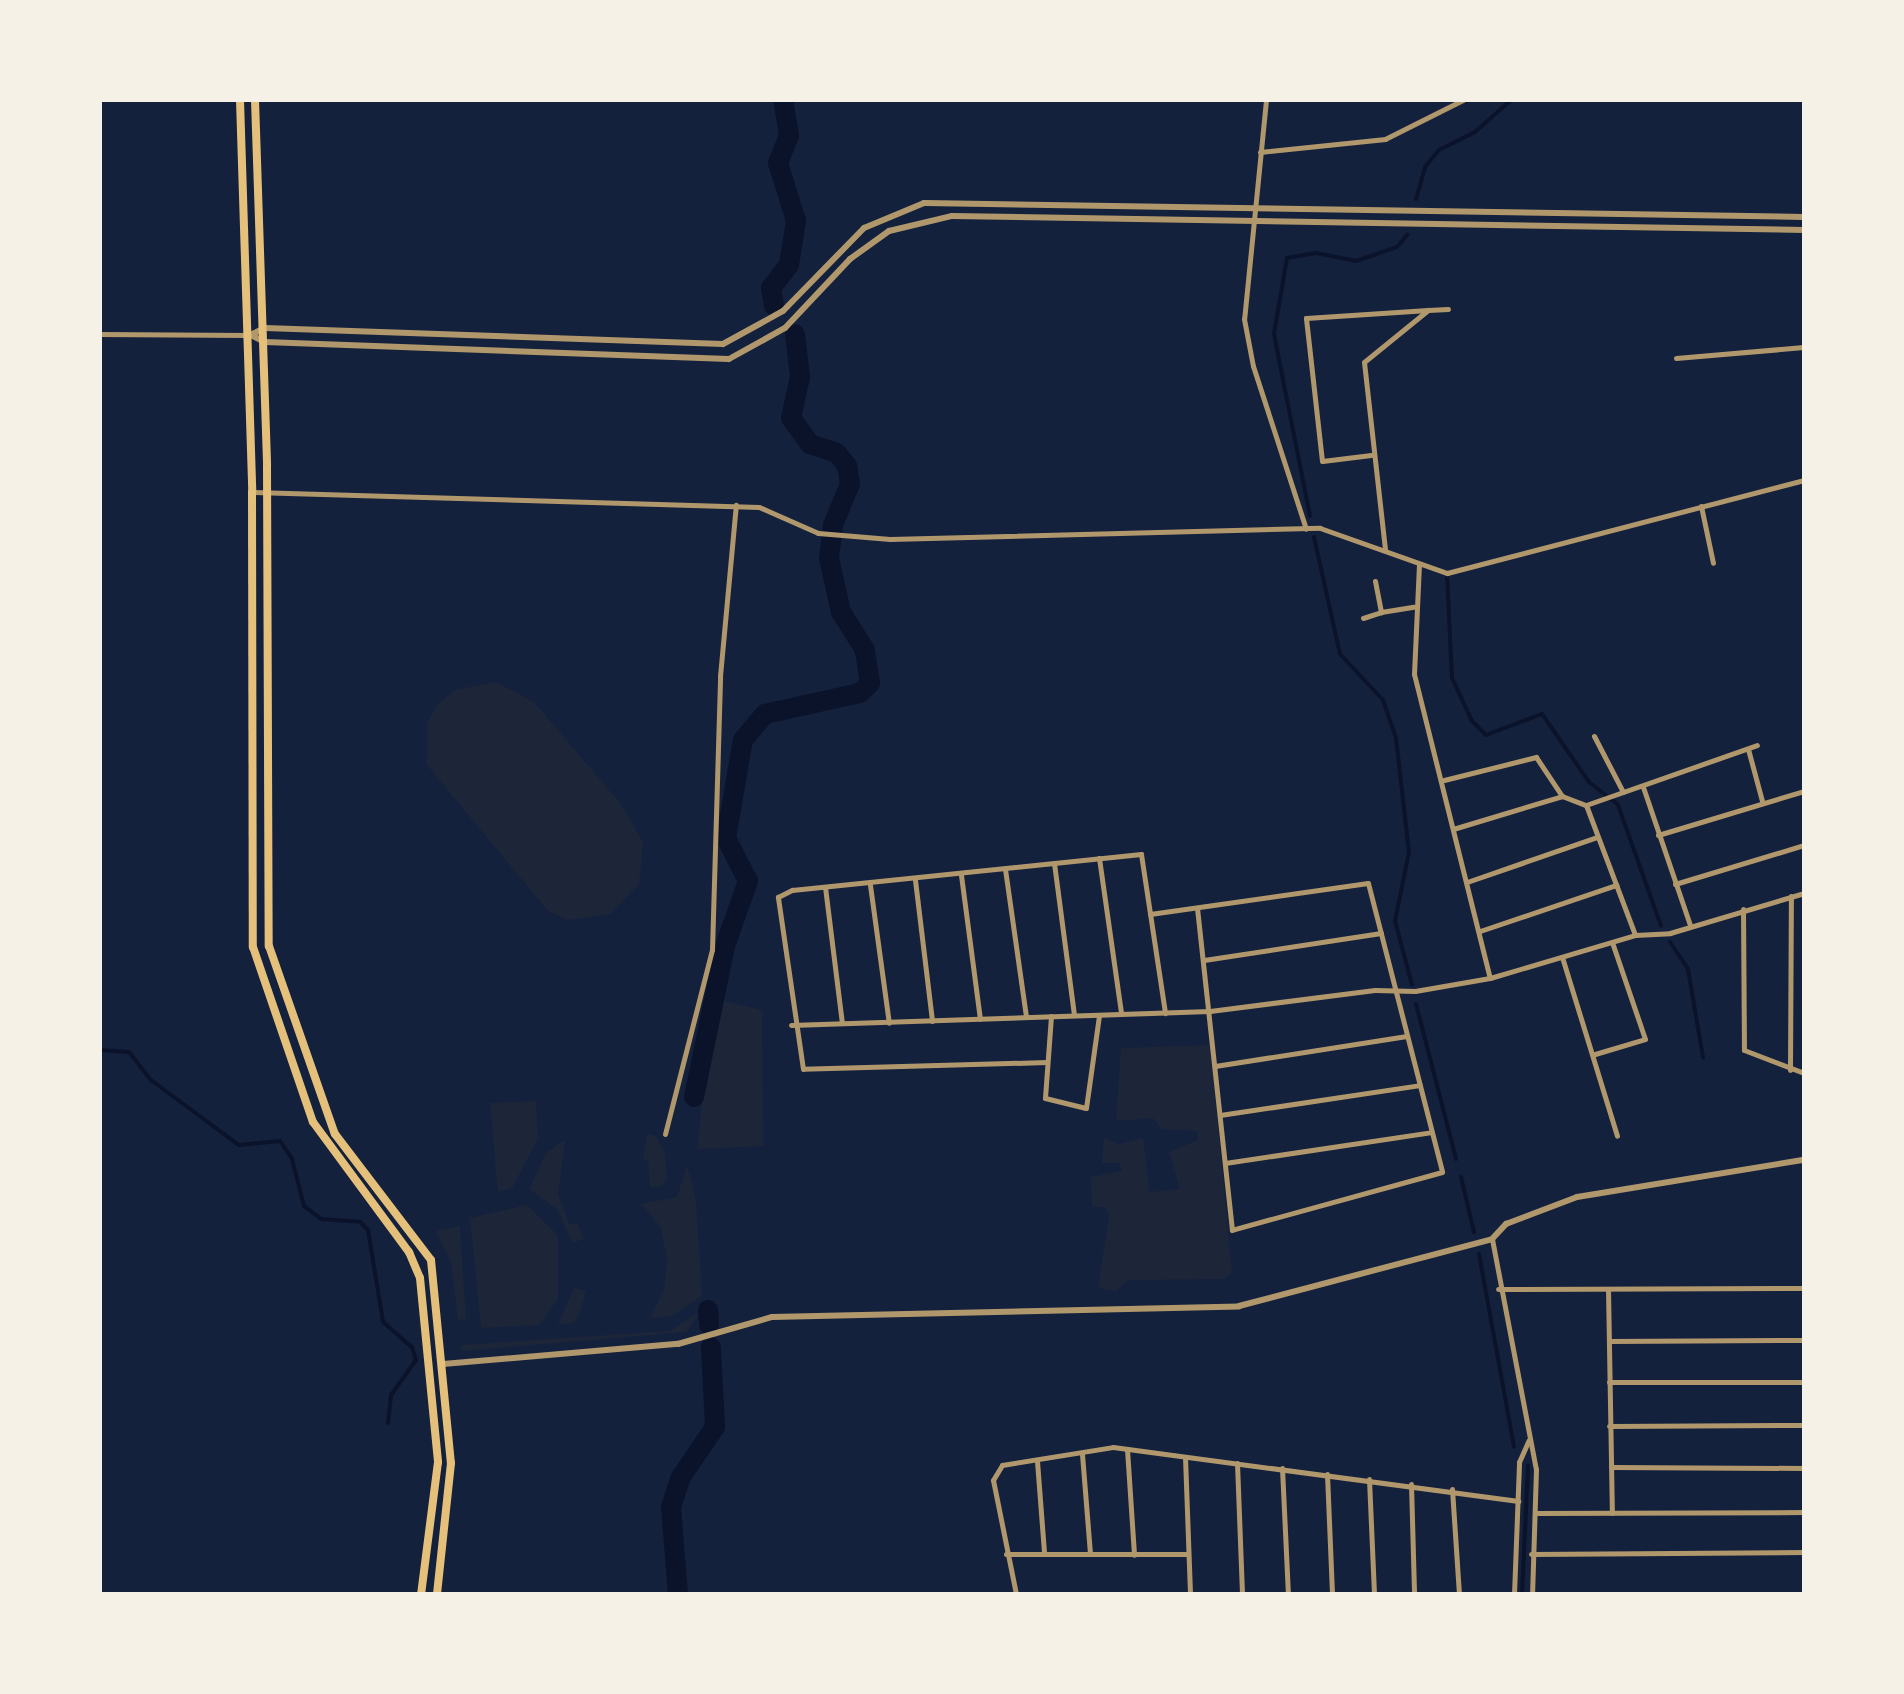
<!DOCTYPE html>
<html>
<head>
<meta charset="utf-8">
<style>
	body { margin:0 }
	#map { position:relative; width:1904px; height:1694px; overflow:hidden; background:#14213d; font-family:"Alegreya Sans",sans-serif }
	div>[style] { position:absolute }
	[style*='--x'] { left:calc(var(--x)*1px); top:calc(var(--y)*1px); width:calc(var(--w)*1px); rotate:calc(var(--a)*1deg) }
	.green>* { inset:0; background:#1d2539 }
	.stream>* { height:4px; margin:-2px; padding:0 2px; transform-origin:2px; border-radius:2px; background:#0b132b }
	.river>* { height:20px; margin:-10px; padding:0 10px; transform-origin:10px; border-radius:10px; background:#0b132b }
	.minor>* { height:5px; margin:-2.5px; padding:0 2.5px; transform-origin:2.5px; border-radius:2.5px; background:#b1986c }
	.tertiary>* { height:6px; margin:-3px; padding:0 3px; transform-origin:3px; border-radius:3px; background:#b1986c }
	.secondary>* { height:8px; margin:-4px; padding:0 4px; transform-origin:4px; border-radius:4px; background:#e5c07b }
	span { translate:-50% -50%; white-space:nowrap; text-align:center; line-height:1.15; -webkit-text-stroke:8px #f6f1e7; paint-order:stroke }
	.frame { position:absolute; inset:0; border:102px solid #f6f1e7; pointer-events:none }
</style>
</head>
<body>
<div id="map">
	<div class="green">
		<i style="clip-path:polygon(496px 682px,534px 702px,621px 804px,643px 842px,639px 884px,610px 914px,568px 920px,548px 911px,427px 765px,427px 723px,438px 704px,455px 690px)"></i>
		<i style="clip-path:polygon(710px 998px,762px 1010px,763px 1146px,697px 1149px,707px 1051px,698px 1048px)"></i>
		<i style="clip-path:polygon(1210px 1045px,1232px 1272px,1224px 1279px,1128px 1280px,1116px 1291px,1098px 1288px,1109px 1217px,1106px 1207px,1092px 1207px,1091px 1177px,1122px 1171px,1119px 1163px,1102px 1163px,1104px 1138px,1119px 1144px,1143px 1138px,1150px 1192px,1180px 1189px,1169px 1152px,1198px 1140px,1198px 1131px,1161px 1129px,1153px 1118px,1116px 1121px,1121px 1048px)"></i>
		<i style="clip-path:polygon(536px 1101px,538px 1139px,512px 1188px,498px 1192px,490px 1103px)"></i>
		<i style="clip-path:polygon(647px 1134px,656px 1136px,665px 1153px,667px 1179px,659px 1187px,650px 1187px,648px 1160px,643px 1159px)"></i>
		<i style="clip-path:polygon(565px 1140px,558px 1194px,569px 1224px,578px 1224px,584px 1239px,572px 1243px,558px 1210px,529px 1189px,546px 1153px)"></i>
		<i style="clip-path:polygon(687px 1165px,696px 1200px,702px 1296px,672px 1316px,650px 1318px,664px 1290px,667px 1257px,660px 1226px,641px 1204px,677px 1197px)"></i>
		<i style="clip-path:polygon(527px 1205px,558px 1235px,558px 1299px,539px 1325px,481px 1328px,470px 1218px)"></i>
		<i style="clip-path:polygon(460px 1226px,466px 1319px,458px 1320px,451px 1263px,436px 1231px)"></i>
		<i style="clip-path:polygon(574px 1288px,586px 1291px,580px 1312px,574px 1323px,558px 1324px)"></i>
		<i style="clip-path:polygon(702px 1310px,686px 1332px,462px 1351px,461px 1345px,670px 1331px)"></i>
	</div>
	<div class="stream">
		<i style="--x:1416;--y:199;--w:33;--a:-74"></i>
		<i style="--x:1425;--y:167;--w:22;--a:-51"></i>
		<i style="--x:1439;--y:150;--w:40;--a:-26.6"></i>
		<i style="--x:1475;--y:132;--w:48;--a:-41.6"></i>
		<i style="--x:1310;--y:516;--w:186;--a:-101.2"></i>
		<i style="--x:1274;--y:334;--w:77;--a:-80.3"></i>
		<i style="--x:1287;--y:258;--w:29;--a:-10"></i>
		<i style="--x:1316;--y:253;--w:41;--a:11.3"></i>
		<i style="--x:1356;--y:261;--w:43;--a:-18.9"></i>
		<i style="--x:1397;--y:247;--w:16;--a:-50"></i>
		<i style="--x:1314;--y:537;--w:120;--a:77.5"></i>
		<i style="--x:1340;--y:654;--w:63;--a:46.9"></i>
		<i style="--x:1383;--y:700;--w:40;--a:71.1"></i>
		<i style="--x:1396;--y:738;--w:115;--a:83.5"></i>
		<i style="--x:1409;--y:852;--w:70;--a:101.5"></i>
		<i style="--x:1395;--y:921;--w:66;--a:75.1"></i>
		<i style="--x:1447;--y:573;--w:105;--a:87.3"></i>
		<i style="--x:1452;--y:678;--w:47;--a:65.1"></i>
		<i style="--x:1472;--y:721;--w:20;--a:45"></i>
		<i style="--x:1486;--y:735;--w:60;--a:-20.6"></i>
		<i style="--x:1542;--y:714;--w:83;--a:55.3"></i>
		<i style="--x:1589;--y:782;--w:37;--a:38"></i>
		<i style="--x:1618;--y:805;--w:128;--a:70.4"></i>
		<i style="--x:1670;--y:942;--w:32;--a:56"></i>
		<i style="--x:1688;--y:969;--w:90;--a:80.4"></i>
		<i style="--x:1416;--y:1004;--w:160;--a:75.5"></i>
		<i style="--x:100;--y:1050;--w:29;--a:4"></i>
		<i style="--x:129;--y:1052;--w:36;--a:52"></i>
		<i style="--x:151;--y:1080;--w:109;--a:36.5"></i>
		<i style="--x:239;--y:1145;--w:41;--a:-5.6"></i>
		<i style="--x:280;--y:1141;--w:22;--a:56"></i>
		<i style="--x:292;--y:1159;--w:49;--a:75.7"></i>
		<i style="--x:304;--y:1206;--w:21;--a:37"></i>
		<i style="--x:321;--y:1219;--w:39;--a:4"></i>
		<i style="--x:360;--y:1222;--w:11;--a:45"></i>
		<i style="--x:368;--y:1230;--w:93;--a:80.7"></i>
		<i style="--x:383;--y:1322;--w:38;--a:41"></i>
		<i style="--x:412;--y:1347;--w:14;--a:73"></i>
		<i style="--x:416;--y:1360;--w:43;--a:125.5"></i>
		<i style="--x:391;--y:1395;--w:28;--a:96"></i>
		<i style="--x:1461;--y:1177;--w:57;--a:76.7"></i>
		<i style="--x:1479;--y:1254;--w:196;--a:79.7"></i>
		<i style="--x:1522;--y:1594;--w:129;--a:-87.3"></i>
	</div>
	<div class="river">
		<i style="--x:774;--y:306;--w:18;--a:-99"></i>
		<i style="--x:771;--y:288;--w:29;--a:-52"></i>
		<i style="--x:789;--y:265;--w:45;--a:-81"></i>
		<i style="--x:796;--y:221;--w:61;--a:-107.2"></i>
		<i style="--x:778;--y:163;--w:29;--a:-68"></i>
		<i style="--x:789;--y:136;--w:36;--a:-99"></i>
		<i style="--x:694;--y:1097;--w:154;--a:-78.4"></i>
		<i style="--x:725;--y:946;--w:69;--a:-70.5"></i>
		<i style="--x:748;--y:881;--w:48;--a:-117.1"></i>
		<i style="--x:726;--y:838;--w:99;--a:-80.2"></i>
		<i style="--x:743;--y:740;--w:34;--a:-50"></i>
		<i style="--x:765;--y:714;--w:97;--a:-12.5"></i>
		<i style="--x:860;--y:693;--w:14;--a:-45"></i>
		<i style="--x:870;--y:683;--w:33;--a:-99"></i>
		<i style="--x:865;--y:650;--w:45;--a:-122.3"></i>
		<i style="--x:841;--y:612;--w:55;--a:-102.5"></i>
		<i style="--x:829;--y:558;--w:33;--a:-83"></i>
		<i style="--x:833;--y:525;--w:44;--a:-67.5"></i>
		<i style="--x:850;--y:484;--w:18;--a:-99"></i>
		<i style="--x:847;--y:466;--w:16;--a:-128"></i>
		<i style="--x:837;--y:453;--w:28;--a:-162"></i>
		<i style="--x:810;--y:444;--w:32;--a:-126"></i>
		<i style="--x:791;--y:418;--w:42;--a:-77.6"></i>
		<i style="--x:800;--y:377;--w:43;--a:-96.6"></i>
		<i style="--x:708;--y:1310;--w:15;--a:86"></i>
		<i style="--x:678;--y:1594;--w:87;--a:-94.6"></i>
		<i style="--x:671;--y:1507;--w:32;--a:-72"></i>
		<i style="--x:681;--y:1477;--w:60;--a:-55.8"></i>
		<i style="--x:715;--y:1427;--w:80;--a:-92.9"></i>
	</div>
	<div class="minor">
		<i style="--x:1266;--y:100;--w:220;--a:95.7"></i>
		<i style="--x:1244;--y:319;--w:48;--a:79.2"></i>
		<i style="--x:1253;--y:366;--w:171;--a:72"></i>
		<i style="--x:1260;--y:152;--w:126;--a:-5.9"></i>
		<i style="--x:1385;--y:139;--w:87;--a:-26.6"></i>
		<i style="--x:1428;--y:310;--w:20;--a:-3"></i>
		<i style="--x:100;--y:334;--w:147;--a:0.4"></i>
		<i style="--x:1676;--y:358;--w:128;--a:-4.9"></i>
		<i style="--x:1371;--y:455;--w:49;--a:173"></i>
		<i style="--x:1322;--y:461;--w:144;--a:-96.4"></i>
		<i style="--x:1306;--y:318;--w:122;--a:-3.8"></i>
		<i style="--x:1428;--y:310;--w:82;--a:140.9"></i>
		<i style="--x:1364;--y:362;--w:189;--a:83.6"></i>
		<i style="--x:252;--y:492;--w:507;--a:1.69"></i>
		<i style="--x:759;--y:507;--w:64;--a:23.8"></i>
		<i style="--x:818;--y:533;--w:72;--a:4.8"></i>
		<i style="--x:890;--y:539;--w:430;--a:-1.5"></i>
		<i style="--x:1320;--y:528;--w:135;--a:19.5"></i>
		<i style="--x:1447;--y:573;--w:369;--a:-14.6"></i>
		<i style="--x:1701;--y:506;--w:58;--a:78.1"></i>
		<i style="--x:1419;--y:564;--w:110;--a:92.6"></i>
		<i style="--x:1414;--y:674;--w:313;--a:76"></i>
		<i style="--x:1375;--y:581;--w:32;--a:79"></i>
		<i style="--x:1381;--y:612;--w:33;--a:-9"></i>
		<i style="--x:1363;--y:618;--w:19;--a:-18"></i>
		<i style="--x:1594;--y:736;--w:63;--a:62.6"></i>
		<i style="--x:1748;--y:749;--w:54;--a:74.9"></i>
		<i style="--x:1444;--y:780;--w:95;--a:-14"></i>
		<i style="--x:1536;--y:757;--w:47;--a:56.3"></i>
		<i style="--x:1562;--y:796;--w:26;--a:21"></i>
		<i style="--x:1586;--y:805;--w:139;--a:69.3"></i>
		<i style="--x:1643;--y:787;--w:146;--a:71.2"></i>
		<i style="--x:1586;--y:805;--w:181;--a:-19.3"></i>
		<i style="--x:1453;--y:829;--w:114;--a:-16.8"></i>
		<i style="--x:1658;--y:835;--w:152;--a:-16.8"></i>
		<i style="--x:1099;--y:858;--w:157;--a:81.9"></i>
		<i style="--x:1054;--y:863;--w:152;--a:82.5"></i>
		<i style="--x:1005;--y:869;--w:149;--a:81.9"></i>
		<i style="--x:961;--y:875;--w:145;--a:82.5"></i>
		<i style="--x:915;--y:880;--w:142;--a:83.1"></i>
		<i style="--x:1467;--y:882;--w:138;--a:-19.1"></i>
		<i style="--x:1675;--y:884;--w:135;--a:-16.8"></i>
		<i style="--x:870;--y:885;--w:139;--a:82.2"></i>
		<i style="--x:825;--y:887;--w:137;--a:82.9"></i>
		<i style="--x:1743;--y:909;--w:141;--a:89.6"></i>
		<i style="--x:1744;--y:1050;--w:64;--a:21"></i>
		<i style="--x:1150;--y:914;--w:220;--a:-8.1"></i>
		<i style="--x:1368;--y:883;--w:298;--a:75.6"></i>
		<i style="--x:1442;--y:1172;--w:218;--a:164.6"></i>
		<i style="--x:1232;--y:1230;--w:323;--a:-96.2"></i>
		<i style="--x:1480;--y:931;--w:144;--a:-18.7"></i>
		<i style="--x:1562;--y:957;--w:187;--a:72.9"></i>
		<i style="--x:1204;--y:960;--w:179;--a:-8.7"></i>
		<i style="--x:1051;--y:1016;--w:82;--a:94.2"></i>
		<i style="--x:1045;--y:1098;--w:42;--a:13.7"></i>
		<i style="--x:1086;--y:1108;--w:93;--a:-82"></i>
		<i style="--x:791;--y:1025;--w:419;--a:-1.9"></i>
		<i style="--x:1210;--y:1011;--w:166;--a:-7.3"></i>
		<i style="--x:1375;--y:990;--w:40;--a:1.4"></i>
		<i style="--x:1415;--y:991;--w:76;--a:-9.8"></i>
		<i style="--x:1490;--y:978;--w:151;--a:-16.5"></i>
		<i style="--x:1635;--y:935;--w:35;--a:-3"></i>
		<i style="--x:1670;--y:933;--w:140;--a:-16.6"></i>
		<i style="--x:1595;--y:1054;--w:52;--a:-16.7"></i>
		<i style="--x:1645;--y:1039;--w:102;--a:-108.8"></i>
		<i style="--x:1047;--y:1062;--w:244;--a:178.4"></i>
		<i style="--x:803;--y:1069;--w:174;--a:-98.3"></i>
		<i style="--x:778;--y:897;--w:16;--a:-27"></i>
		<i style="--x:792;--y:890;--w:351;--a:-5.9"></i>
		<i style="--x:1141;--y:854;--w:161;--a:81.4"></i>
		<i style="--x:1215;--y:1066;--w:194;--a:-8.9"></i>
		<i style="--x:1790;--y:1070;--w:174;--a:-89.7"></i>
		<i style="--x:1220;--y:1115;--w:202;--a:-8.5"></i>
		<i style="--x:665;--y:1134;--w:190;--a:-75.7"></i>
		<i style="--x:712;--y:950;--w:274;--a:-88.3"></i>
		<i style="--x:720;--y:676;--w:172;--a:-84.7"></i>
		<i style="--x:1225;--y:1163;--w:209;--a:-8.5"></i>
		<i style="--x:1492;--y:1239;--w:234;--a:79.2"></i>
		<i style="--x:1536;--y:1469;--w:125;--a:91.8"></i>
		<i style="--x:1498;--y:1289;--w:306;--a:-0.2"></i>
		<i style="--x:1608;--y:1289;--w:224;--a:89"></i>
		<i style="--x:1609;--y:1341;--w:195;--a:-0.3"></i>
		<i style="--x:1609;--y:1382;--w:195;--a:0"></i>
		<i style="--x:1609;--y:1426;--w:195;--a:-0.3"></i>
		<i style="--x:1127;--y:1449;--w:106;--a:86.2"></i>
		<i style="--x:1082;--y:1454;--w:100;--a:85.4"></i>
		<i style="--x:1185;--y:1457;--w:137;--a:87.9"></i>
		<i style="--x:1037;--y:1461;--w:92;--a:85.6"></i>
		<i style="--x:1237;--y:1463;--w:131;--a:87.8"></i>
		<i style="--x:1611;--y:1467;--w:193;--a:0.3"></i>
		<i style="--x:1282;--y:1468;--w:126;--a:87.3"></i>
		<i style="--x:1327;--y:1474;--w:120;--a:87.6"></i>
		<i style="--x:1369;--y:1479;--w:115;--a:87.5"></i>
		<i style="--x:1411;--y:1484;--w:110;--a:88.4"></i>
		<i style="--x:1452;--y:1489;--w:105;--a:86.2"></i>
		<i style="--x:1535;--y:1513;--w:269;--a:-0.2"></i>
		<i style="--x:1006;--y:1554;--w:182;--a:0"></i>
		<i style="--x:1531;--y:1554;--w:273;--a:-0.4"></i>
		<i style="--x:1016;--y:1594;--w:116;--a:-101.4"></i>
		<i style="--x:993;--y:1480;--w:17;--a:-59"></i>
		<i style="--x:1002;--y:1465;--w:112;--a:-9.2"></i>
		<i style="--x:1113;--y:1447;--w:409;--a:7.6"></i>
		<i style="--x:1514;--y:1594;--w:132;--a:-87.8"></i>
		<i style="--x:1519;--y:1462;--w:24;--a:-66"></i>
	</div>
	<div class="tertiary">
		<i style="--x:250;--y:335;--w:17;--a:-25"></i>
		<i style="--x:265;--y:328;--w:458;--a:2"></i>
		<i style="--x:723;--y:344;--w:68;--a:-28.8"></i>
		<i style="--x:783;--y:311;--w:116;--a:-45.7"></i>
		<i style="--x:864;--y:228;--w:65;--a:-22.6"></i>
		<i style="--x:924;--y:203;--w:880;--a:0.91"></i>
		<i style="--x:251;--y:335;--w:16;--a:27"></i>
		<i style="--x:265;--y:342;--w:464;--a:2.1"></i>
		<i style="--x:729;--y:359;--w:64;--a:-29"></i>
		<i style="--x:785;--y:328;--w:95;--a:-46.7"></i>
		<i style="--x:850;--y:259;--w:48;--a:-35.7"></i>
		<i style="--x:889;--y:231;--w:65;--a:-13.4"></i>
		<i style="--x:952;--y:216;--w:852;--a:0.94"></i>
		<i style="--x:443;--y:1364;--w:236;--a:-4.9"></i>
		<i style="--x:678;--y:1344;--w:98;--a:-16"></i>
		<i style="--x:772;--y:1317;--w:467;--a:-1.3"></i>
		<i style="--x:1239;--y:1306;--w:262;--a:-14.8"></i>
		<i style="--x:1492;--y:1239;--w:21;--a:-47"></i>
		<i style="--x:1506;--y:1224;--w:76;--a:-20.8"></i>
		<i style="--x:1577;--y:1197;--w:230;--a:-9.3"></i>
	</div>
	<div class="secondary">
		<i style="--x:240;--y:100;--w:392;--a:88.2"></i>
		<i style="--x:252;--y:492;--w:455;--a:89.9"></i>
		<i style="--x:253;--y:947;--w:185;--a:71.1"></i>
		<i style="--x:313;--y:1122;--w:162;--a:53.6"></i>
		<i style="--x:409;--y:1252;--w:28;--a:67"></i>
		<i style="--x:420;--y:1278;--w:185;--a:84.4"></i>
		<i style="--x:438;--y:1462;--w:133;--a:97.3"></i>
		<i style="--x:255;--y:100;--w:365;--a:88.1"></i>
		<i style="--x:267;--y:465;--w:481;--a:89.8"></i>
		<i style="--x:269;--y:946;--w:199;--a:70.7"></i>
		<i style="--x:335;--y:1134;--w:158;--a:52.7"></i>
		<i style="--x:431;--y:1260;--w:204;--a:84.4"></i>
		<i style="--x:451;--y:1463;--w:132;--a:96.1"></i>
	</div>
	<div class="frame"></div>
</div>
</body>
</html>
